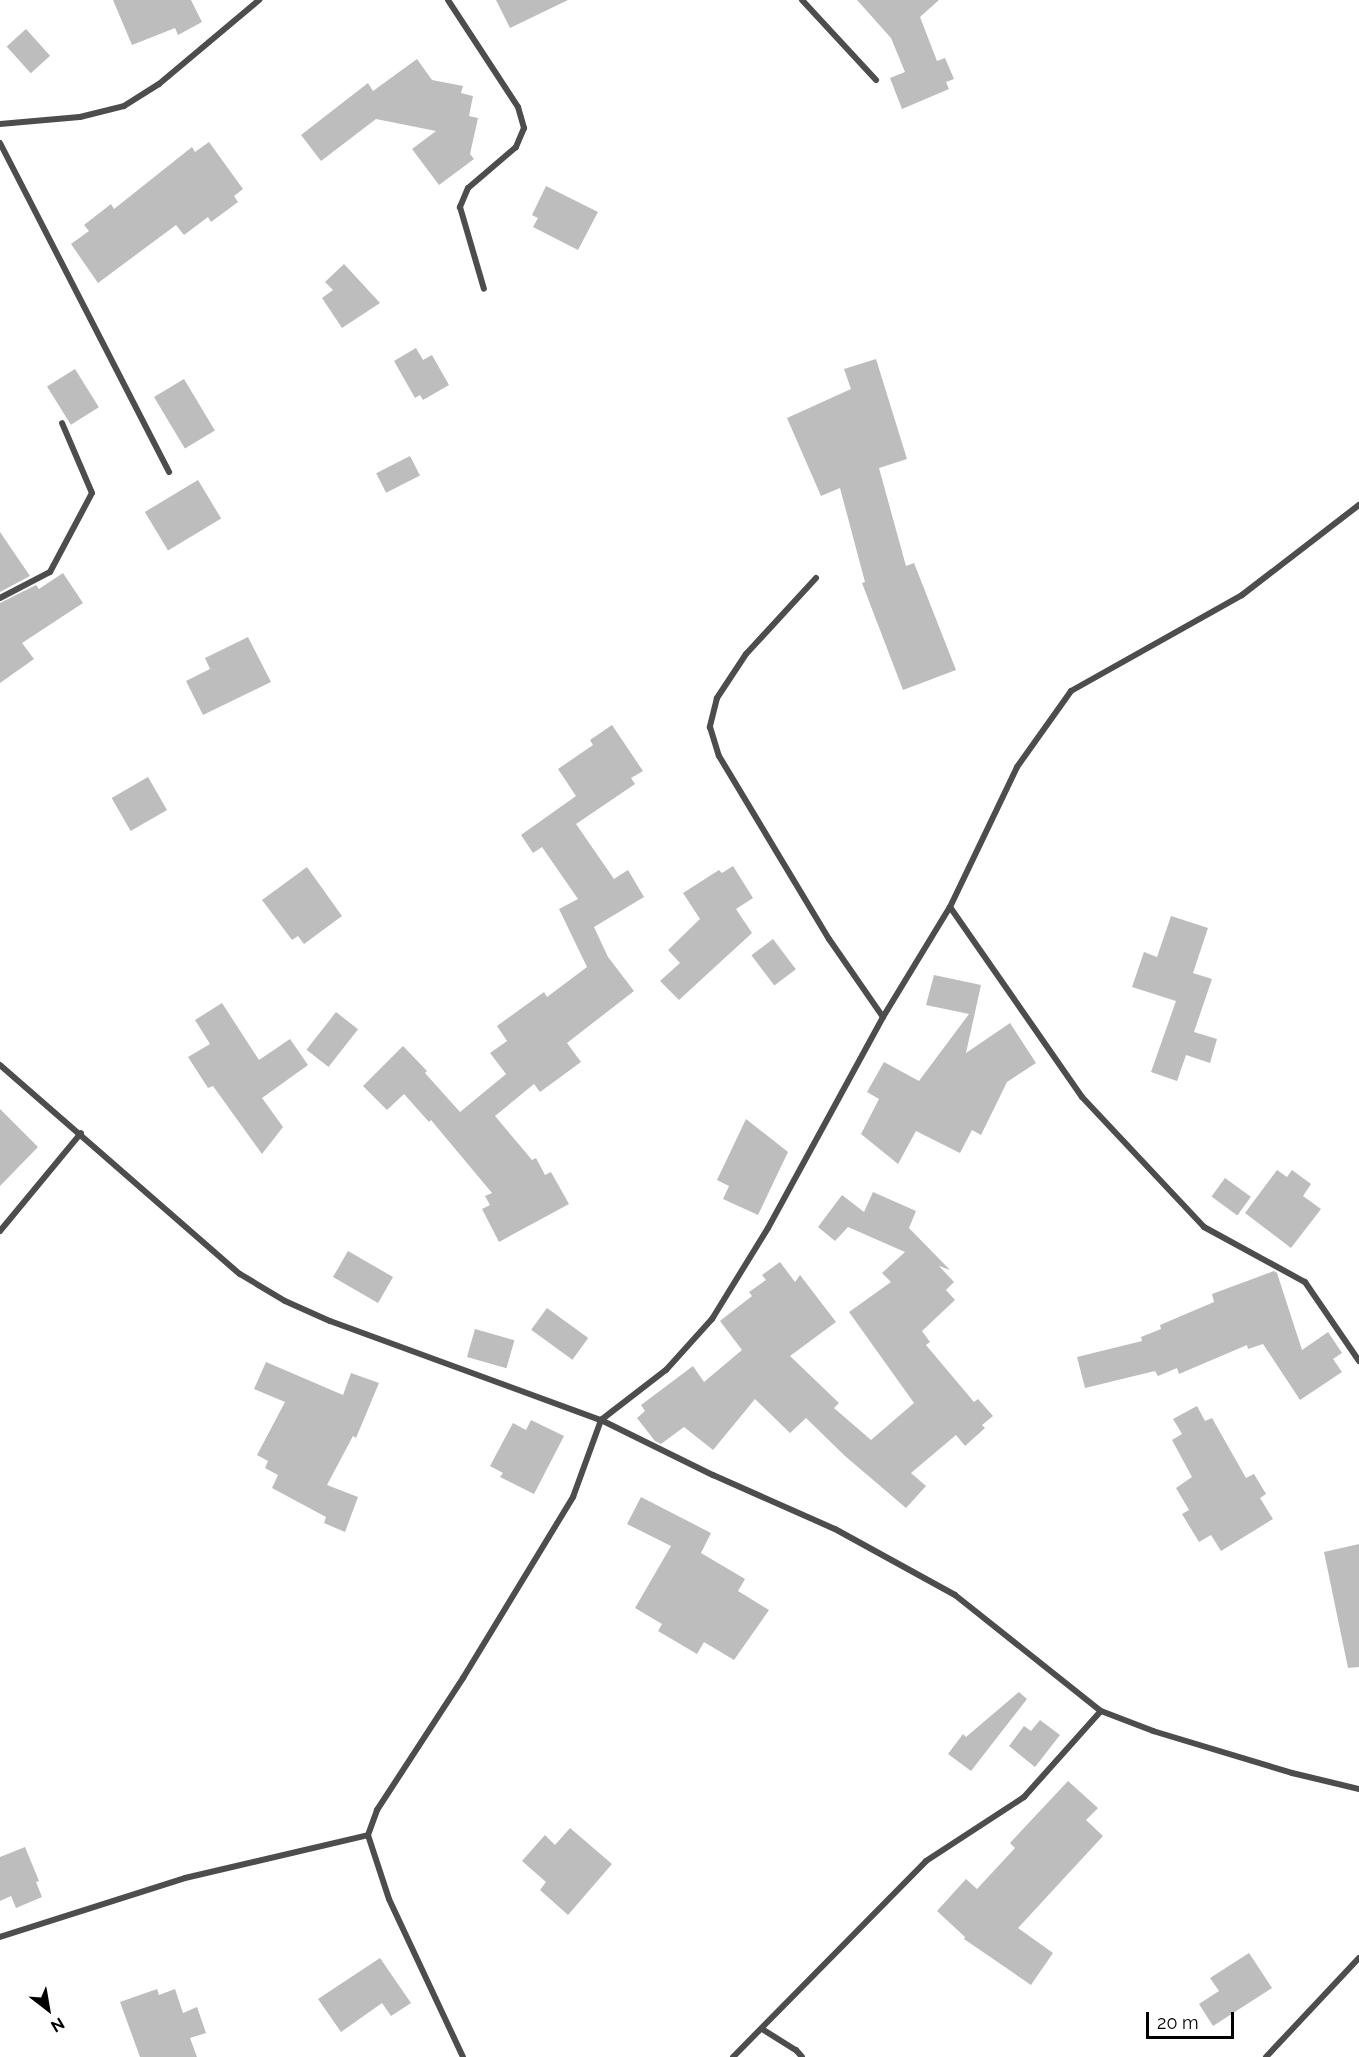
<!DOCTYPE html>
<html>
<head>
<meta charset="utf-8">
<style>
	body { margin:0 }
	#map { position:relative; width:1359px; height:2057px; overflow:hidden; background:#fff; font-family:Raleway,sans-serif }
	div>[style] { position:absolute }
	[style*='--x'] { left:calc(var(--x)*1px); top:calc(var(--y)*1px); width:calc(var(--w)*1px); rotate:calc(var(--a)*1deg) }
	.building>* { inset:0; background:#bdbdbd; transform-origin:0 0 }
	.street>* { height:6px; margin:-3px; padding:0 3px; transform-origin:3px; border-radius:3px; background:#4d4d4d }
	span { translate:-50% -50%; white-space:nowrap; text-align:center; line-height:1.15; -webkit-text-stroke:6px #fff; paint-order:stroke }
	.north { position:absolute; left:18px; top:1979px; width:60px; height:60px; -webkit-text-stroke:4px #fff; paint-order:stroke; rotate:149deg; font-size:16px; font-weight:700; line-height:24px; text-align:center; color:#000 }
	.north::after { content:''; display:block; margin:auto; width:21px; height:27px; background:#000; clip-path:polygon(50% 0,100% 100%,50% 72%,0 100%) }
	.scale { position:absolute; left:1146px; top:2012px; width:88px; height:27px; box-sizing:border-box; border:3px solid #000; border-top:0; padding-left:8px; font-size:18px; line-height:21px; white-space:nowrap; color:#000; -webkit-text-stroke:4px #fff; paint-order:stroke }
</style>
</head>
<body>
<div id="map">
	<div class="building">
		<i style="clip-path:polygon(113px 0,191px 0,202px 22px,178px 35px,175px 28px,132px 45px)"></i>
		<i style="clip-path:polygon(496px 0,568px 0,510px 28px)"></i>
		<i style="clip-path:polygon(857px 0,939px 0,920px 17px,937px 61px,945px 58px,954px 79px,946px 82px,949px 89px,902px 109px,890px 78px,905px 72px,891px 38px)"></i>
		<i style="left:26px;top:29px;width:36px;height:26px;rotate:48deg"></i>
		<i style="clip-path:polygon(417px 59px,432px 80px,463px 86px,461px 93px,473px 96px,469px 116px,478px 118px,470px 154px,474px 159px,439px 185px,412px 149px,436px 131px,376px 119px,321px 161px,301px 135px,368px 83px,373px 91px)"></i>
		<i style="clip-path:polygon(209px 142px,243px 189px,234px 196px,238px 202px,211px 222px,208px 217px,184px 235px,176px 225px,98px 283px,71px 244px,89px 231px,84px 225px,111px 204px,114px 209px,192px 147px,195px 152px)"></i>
		<i style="clip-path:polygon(546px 186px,598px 212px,578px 250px,533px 227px,538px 218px,532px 215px)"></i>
		<i style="clip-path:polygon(344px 264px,380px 303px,342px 328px,322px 298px,333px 290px,325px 282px)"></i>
		<i style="clip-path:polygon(416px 348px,423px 360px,432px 355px,449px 385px,423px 400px,420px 395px,415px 398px,394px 361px)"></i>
		<i style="clip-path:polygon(876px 359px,907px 459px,879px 468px,906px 566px,914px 563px,956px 670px,903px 690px,862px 583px,865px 582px,840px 488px,821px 496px,787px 418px,851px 389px,844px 369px)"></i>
		<i style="left:75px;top:369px;width:45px;height:33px;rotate:58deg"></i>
		<i style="left:184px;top:379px;width:60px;height:35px;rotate:59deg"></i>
		<i style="left:410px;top:456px;width:22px;height:38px;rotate:63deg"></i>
		<i style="left:198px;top:480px;width:45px;height:62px;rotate:59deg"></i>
		<i style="clip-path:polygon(0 532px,30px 576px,0 592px)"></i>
		<i style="clip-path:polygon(63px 573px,83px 603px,22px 643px,34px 659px,0 683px,0 603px,36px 585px,39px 589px)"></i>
		<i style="clip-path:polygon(248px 637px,271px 682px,203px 715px,186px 681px,210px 669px,205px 658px)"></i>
		<i style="clip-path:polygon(612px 725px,643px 771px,631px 778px,635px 784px,576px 824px,614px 879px,628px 870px,644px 897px,594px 927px,608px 957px,634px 991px,567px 1043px,581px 1062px,540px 1092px,534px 1084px,495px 1116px,532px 1160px,536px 1158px,545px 1175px,551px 1172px,569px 1204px,499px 1242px,482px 1209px,490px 1205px,485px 1196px,492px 1193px,431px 1120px,429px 1122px,404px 1094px,387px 1110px,363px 1086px,403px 1046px,427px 1071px,425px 1073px,460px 1112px,506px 1074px,490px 1053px,507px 1041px,497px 1026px,544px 992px,547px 997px,587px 967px,559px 909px,578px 899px,542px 847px,533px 853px,521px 835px,576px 796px,558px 769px,593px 745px,590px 740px)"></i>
		<i style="left:148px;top:777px;width:38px;height:42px;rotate:60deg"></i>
		<i style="clip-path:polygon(733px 866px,753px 898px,736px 909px,752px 933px,679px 1000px,660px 981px,680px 963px,668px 950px,700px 919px,683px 893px,719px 870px,722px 873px)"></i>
		<i style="clip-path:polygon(307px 867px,342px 916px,304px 944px,298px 936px,292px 940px,262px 900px)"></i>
		<i style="clip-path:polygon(1171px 916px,1208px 928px,1193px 973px,1212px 979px,1194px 1032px,1217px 1039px,1210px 1063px,1186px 1055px,1177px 1081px,1151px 1072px,1176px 1001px,1132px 987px,1144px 952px,1157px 957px)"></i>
		<i style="left:773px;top:939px;width:38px;height:27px;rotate:53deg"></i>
		<i style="clip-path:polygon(934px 975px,981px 985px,966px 1053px,1010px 1023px,1036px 1063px,1007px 1082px,981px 1135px,972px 1130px,960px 1153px,916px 1131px,898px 1164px,861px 1134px,879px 1099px,867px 1092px,884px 1062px,919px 1081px,969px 1014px,926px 1005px)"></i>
		<i style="clip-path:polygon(222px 1003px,259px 1060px,290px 1039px,308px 1065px,262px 1098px,283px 1127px,262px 1154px,213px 1086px,208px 1088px,188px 1057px,210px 1044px,195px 1020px)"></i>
		<i style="left:336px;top:1012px;width:28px;height:48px;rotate:38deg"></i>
		<i style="clip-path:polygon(0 1109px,38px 1147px,0 1186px)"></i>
		<i style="clip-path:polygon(746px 1119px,788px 1152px,758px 1215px,723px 1199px,729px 1186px,717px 1180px)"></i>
		<i style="clip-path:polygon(1277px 1170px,1287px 1177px,1292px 1170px,1311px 1184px,1303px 1196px,1321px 1209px,1291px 1248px,1245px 1213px)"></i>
		<i style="left:1225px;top:1178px;width:32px;height:23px;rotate:36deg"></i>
		<i style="clip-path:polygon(873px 1192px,916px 1211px,909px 1228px,950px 1270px,939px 1266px,954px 1282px,946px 1290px,955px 1300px,922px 1331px,930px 1342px,926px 1345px,974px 1402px,978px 1399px,993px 1416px,982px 1425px,985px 1428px,965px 1446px,956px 1435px,911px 1473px,926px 1486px,906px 1508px,845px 1456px,806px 1418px,790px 1433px,755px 1399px,713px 1450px,684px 1427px,661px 1444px,655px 1441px,637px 1418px,645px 1411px,641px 1405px,693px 1366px,704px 1382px,742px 1350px,720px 1321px,752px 1296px,749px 1292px,766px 1280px,762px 1275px,780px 1262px,795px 1282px,800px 1275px,836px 1322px,790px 1356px,839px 1403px,834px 1408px,871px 1440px,914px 1403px,849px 1312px,891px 1282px,882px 1273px,905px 1252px,848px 1227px,835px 1241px,818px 1227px,842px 1195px,864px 1212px)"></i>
		<i style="left:348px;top:1251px;width:52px;height:30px;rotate:30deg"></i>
		<i style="clip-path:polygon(1274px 1271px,1277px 1273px,1302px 1350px,1328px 1332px,1342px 1353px,1333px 1359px,1342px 1372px,1300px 1400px,1263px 1344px,1248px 1349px,1247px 1345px,1179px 1374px,1177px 1368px,1158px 1376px,1155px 1371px,1085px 1388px,1077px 1357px,1142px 1341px,1141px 1337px,1161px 1329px,1160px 1325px,1214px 1302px,1212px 1294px)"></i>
		<i style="left:547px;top:1308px;width:51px;height:27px;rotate:36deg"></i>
		<i style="left:475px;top:1329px;width:41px;height:29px;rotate:16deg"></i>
		<i style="clip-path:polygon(266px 1362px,343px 1395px,351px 1373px,379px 1383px,356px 1438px,353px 1436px,327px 1485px,358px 1497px,345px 1532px,324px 1523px,326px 1517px,272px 1488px,278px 1475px,265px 1468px,268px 1461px,257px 1455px,285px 1402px,254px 1389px)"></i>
		<i style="clip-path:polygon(1197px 1406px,1205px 1421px,1212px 1418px,1246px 1478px,1254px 1474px,1266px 1494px,1260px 1498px,1273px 1519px,1221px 1551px,1211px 1535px,1199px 1542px,1182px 1514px,1189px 1510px,1176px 1488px,1192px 1477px,1172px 1440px,1182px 1434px,1173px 1419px)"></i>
		<i style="clip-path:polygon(531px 1420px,564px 1436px,534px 1494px,500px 1477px,503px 1473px,490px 1466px,513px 1423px,526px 1430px)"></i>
		<i style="clip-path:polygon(641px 1497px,711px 1533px,701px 1553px,745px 1579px,738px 1591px,769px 1610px,734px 1660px,704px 1642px,697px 1654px,658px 1631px,662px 1624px,635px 1608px,671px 1546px,627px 1524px)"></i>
		<i style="clip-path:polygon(1359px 1544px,1359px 1667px,1348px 1668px,1324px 1552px)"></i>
		<i style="clip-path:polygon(1019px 1692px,1027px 1699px,971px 1771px,948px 1754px,963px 1734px,966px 1737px)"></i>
		<i style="clip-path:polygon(1040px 1720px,1060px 1735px,1035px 1767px,1009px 1746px,1024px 1726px,1031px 1731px)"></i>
		<i style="clip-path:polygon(1068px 1781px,1098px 1808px,1086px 1820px,1103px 1836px,1018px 1928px,1053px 1953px,1031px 1985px,964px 1939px,965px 1937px,937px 1911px,966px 1879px,977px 1889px,1015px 1848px,1010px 1843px)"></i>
		<i style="clip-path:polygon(570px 1828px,612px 1864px,568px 1915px,540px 1890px,546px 1882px,522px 1861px,545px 1835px,555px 1845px)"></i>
		<i style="clip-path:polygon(25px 1847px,39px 1881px,36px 1882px,42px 1897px,16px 1908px,11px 1896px,0 1901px,0 1857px)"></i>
		<i style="clip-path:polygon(1249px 1953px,1272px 1988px,1213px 2026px,1199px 2004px,1219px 1991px,1210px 1978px)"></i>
		<i style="clip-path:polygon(380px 1958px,411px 2003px,391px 2016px,382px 2003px,341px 2032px,318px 1999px)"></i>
		<i style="clip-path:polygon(157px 1989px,159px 1995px,175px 1989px,183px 2013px,197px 2007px,206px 2033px,190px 2038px,197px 2057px,140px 2057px,120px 2002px)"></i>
	</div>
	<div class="street">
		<i style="--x:448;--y:0;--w:128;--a:56.8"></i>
		<i style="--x:518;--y:107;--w:22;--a:74"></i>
		<i style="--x:524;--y:128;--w:21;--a:113"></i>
		<i style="--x:516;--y:147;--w:63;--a:139.5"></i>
		<i style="--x:468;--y:188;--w:21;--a:113"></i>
		<i style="--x:460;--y:207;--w:85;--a:73.7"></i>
		<i style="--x:802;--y:0;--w:109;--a:47.2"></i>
		<i style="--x:0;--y:124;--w:80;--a:-5"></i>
		<i style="--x:80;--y:117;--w:45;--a:-14"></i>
		<i style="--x:124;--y:106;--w:41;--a:-32.2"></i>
		<i style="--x:159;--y:84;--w:131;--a:-40"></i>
		<i style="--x:0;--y:143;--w:370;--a:62.8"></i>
		<i style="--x:816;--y:578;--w:103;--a:132.6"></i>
		<i style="--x:746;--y:654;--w:53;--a:123.4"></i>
		<i style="--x:717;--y:698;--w:30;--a:104"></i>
		<i style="--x:710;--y:727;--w:30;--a:73"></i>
		<i style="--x:719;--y:756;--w:214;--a:59"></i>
		<i style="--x:829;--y:939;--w:95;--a:55.3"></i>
		<i style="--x:0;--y:598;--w:56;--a:-27.5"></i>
		<i style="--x:50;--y:572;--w:89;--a:-62"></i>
		<i style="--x:92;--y:493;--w:76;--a:-113.2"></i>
		<i style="--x:950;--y:907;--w:231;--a:55.2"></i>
		<i style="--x:1082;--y:1097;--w:178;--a:46.8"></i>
		<i style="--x:1204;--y:1227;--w:115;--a:28.6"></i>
		<i style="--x:1305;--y:1282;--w:96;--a:55.6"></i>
		<i style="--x:0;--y:1065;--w:318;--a:41.1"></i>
		<i style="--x:240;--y:1274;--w:52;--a:31"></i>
		<i style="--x:285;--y:1301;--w:49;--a:24"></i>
		<i style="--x:330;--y:1321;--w:289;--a:20.1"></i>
		<i style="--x:601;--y:1420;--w:125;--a:26.2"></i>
		<i style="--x:713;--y:1475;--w:133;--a:23.9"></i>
		<i style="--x:835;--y:1529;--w:137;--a:28.8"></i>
		<i style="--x:955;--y:1595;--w:186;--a:38.5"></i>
		<i style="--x:1101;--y:1711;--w:56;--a:21"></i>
		<i style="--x:1153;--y:1731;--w:145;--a:16.8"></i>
		<i style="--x:1292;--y:1773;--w:69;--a:13.4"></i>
		<i style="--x:0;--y:1231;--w:127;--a:-50.4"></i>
		<i style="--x:0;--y:1937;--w:194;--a:-17.7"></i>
		<i style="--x:185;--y:1878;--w:188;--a:-13.2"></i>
		<i style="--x:762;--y:2029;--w:40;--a:32"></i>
		<i style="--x:796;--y:2050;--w:9;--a:49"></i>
		<i style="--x:463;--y:2057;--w:174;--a:-115.1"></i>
		<i style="--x:389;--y:1899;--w:67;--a:-108.2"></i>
		<i style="--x:368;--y:1835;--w:27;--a:-70"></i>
		<i style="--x:377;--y:1810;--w:158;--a:-56.9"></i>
		<i style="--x:463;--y:1678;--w:212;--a:-58.7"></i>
		<i style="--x:573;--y:1497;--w:82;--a:-70"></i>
		<i style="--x:601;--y:1420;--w:82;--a:-37.6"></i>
		<i style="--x:666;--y:1370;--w:69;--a:-48"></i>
		<i style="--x:712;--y:1319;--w:107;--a:-58.4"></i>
		<i style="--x:768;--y:1228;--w:240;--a:-61.4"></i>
		<i style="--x:883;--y:1017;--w:129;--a:-58.7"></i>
		<i style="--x:950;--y:907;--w:155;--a:-64.4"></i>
		<i style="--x:1017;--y:767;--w:93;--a:-54.6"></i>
		<i style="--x:1071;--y:691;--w:196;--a:-29.3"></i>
		<i style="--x:1242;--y:595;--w:148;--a:-37.6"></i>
		<i style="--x:733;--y:2057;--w:275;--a:-45.4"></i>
		<i style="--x:926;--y:1861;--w:117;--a:-33.1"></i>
		<i style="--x:1024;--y:1797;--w:115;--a:-48.2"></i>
		<i style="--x:1266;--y:2057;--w:136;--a:-46.8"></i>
	</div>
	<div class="north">N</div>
	<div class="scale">20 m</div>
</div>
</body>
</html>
